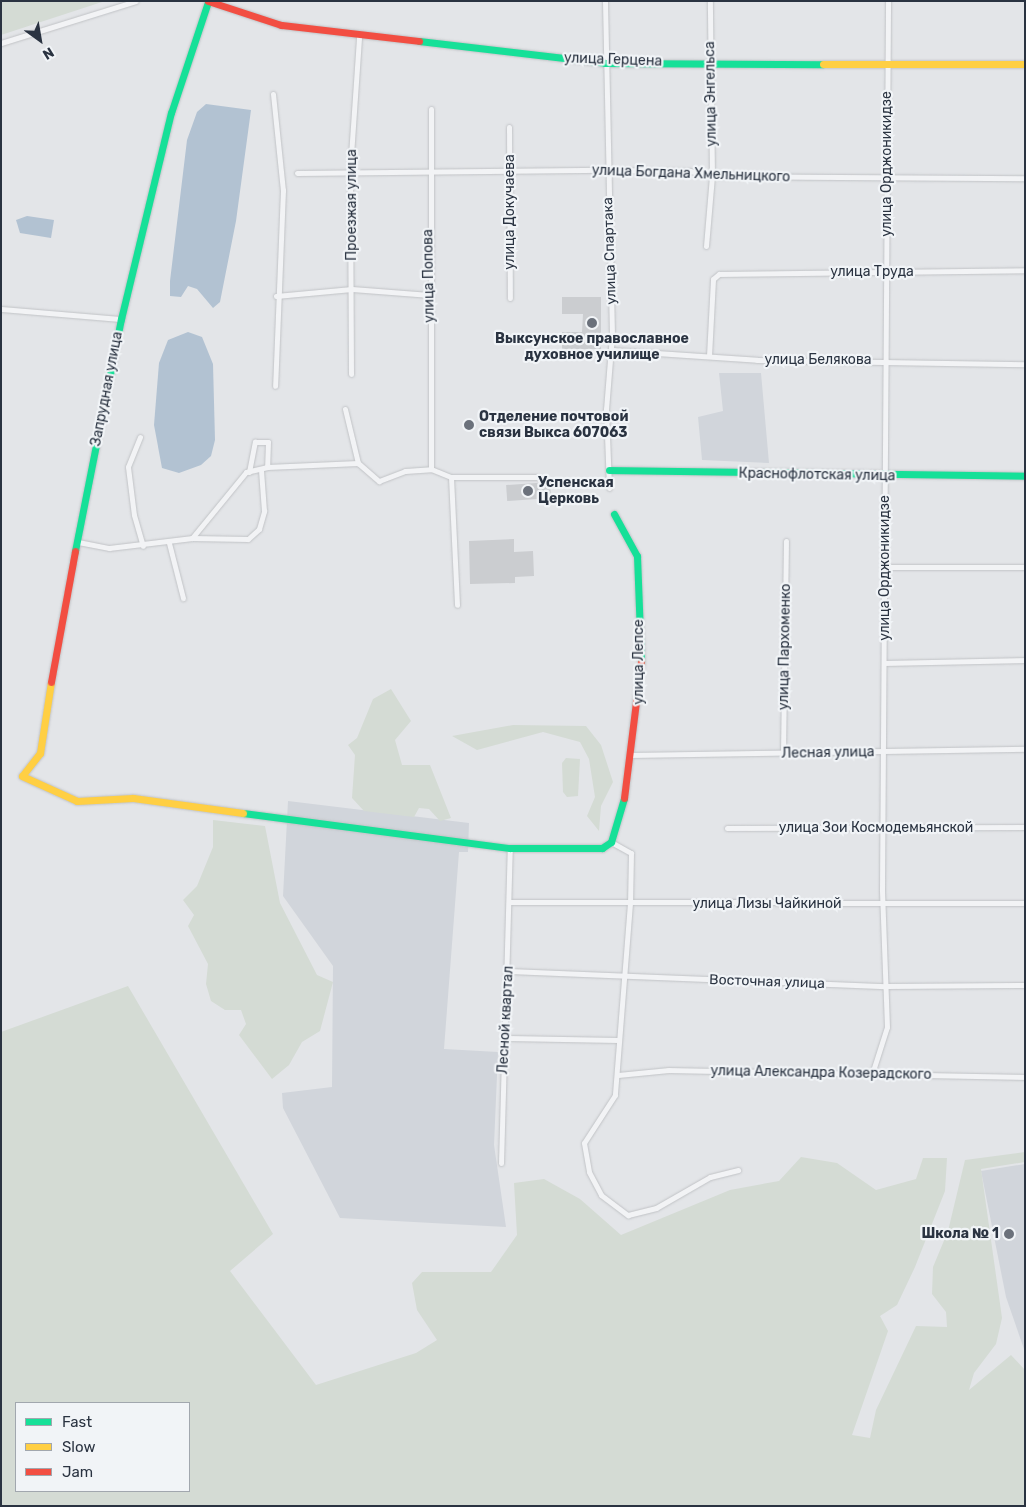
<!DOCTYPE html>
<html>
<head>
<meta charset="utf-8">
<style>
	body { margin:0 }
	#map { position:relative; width:1026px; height:1507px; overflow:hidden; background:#e3e5e8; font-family:Rubik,sans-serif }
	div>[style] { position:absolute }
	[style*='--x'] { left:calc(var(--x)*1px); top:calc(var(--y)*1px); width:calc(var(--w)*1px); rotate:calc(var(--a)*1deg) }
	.built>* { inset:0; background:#d1d5db }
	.green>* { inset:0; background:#d4dbd4 }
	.water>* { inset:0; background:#b2c2d2 }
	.building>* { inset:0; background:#cbcdd0; transform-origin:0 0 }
	.roads { filter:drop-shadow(0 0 1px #c1c3c6) drop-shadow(0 0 1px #c1c3c6) }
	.street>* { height:5px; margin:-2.5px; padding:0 2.5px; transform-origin:2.5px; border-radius:2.5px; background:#f2f3f5 }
	.fast>* { height:7px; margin:-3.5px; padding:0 3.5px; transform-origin:3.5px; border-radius:3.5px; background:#16e098 }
	.slow>* { height:7px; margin:-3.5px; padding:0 3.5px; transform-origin:3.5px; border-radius:3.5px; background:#ffcf43 }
	.jam>* { height:7px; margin:-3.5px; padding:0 3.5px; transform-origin:3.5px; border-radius:3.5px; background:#f24e42 }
	.dots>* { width:14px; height:14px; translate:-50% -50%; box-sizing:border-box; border:2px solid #f1f4f7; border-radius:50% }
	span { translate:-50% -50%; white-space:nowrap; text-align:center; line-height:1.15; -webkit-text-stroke:4.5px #f1f4f7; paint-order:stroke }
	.street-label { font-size:14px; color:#2a3341 }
	.poi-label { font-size:14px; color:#2a3341; font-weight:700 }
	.left { translate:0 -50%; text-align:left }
	.right { translate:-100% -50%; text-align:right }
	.frame { position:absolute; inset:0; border:2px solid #2a3341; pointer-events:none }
	.legend { position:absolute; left:15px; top:1402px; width:175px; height:90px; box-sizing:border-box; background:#f1f4f7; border:1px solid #a1a7ae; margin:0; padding:6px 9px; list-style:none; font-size:15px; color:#2a3341 }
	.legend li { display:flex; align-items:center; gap:10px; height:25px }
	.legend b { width:25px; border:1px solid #a1a7ae }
	.north { position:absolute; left:15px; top:15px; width:50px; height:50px; -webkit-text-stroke:4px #f1f4f7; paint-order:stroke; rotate:148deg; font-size:14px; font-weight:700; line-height:20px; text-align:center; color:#2a3341 }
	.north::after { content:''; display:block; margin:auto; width:18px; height:22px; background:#2a3341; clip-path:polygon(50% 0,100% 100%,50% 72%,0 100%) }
</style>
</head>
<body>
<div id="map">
	<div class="built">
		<i style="clip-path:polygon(719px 373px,761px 373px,769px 463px,702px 460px,698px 417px,723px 411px)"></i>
		<i style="clip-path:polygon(288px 801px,469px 823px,468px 852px,459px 852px,444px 1049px,498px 1052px,494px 1145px,506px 1227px,340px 1218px,283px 1108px,282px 1093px,332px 1087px,333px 966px,283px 896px)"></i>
		<i style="clip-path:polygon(1025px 1164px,1025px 1352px,1006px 1297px,981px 1171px)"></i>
	</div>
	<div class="green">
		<i style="clip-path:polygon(1px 1px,105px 1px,1px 35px)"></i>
		<i style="clip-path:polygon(391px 689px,411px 721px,395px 740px,402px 765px,430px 765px,451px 818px,440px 821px,429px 809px,419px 808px,414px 817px,364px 811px,352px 798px,355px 755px,348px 745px,357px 738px,373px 699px)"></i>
		<i style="clip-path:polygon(513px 725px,586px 726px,601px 745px,613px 782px,601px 806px,599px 831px,587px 816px,595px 797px,589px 759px,580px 742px,543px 732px,477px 750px,452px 736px)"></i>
		<i style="clip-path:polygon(566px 758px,580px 759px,578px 796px,567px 797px,563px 792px,562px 763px)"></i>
		<i style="clip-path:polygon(213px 820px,265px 826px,280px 903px,317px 975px,333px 982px,320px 1031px,302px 1042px,289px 1065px,272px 1079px,239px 1035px,246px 1024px,241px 1010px,225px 1010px,211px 1001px,206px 984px,208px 964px,188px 926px,194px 915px,183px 900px,197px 886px,213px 847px)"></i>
		<i style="clip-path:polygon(evenodd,128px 986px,273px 1234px,230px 1271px,316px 1385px,416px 1353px,437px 1340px,417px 1310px,412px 1283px,422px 1272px,491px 1272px,517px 1235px,514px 1183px,544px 1179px,580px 1199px,621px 1235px,730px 1190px,779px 1181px,801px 1157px,837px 1163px,876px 1190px,916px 1179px,923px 1158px,947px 1158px,945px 1191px,915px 1267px,897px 1305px,880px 1316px,888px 1331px,852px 1435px,870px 1438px,876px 1410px,916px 1326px,947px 1327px,946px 1312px,932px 1294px,933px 1267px,948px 1231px,965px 1160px,1025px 1152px,1025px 1162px,981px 1169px,1002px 1318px,996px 1344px,974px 1373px,969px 1390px,1011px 1355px,1025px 1370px,1025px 1506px,1px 1506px,1px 1032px,128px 986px,16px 1403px,189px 1403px,189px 1491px,16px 1491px,16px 1403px)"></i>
	</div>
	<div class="water">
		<i style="clip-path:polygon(206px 104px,251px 110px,236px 221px,220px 302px,213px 308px,197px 289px,188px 286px,181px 297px,170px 296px,170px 281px,187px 140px,197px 112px)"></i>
		<i style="clip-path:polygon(27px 216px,54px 220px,51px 238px,20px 233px,16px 220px)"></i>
		<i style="clip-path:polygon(188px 332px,202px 337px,213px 364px,215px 440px,211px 456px,201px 465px,179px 473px,162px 468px,154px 425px,159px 363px,168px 340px)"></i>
	</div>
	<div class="building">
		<i style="clip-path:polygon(562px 297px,601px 297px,601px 349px,562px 349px,562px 332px,582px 332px,583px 314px,562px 314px)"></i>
		<i style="left:550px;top:482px;width:16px;height:44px;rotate:86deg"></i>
		<i style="clip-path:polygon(514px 539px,514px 552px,533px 551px,534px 576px,515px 577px,515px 583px,470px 584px,469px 541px)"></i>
	</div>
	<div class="roads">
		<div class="street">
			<i style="--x:605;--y:1;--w:334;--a:88.8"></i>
			<i style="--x:612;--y:335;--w:74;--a:94.6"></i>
			<i style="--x:606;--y:409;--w:79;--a:87.8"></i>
			<i style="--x:1;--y:43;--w:141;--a:-17.3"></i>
			<i style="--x:273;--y:94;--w:97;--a:84.1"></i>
			<i style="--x:283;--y:190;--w:196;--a:92.3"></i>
			<i style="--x:509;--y:127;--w:171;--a:89.7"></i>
			<i style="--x:297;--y:173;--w:310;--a:-0.6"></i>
			<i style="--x:607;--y:170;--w:83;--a:0.7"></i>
			<i style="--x:690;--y:171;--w:23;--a:13"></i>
			<i style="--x:712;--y:176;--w:313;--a:0.4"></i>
			<i style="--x:706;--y:246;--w:70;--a:-85.1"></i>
			<i style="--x:712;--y:176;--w:175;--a:-90.7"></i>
			<i style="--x:276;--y:296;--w:76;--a:-5.3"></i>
			<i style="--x:352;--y:289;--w:78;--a:4.4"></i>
			<i style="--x:1;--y:309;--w:120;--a:4.8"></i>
			<i style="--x:612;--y:350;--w:145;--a:3.9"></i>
			<i style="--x:757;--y:360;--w:268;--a:0.9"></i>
			<i style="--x:709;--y:356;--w:77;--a:-87"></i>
			<i style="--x:713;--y:279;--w:8;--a:-40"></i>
			<i style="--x:719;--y:274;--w:306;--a:-0.7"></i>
			<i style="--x:351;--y:374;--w:204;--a:-90.3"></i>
			<i style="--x:350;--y:170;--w:133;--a:-86.1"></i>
			<i style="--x:345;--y:409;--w:56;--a:76.5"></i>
			<i style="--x:140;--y:437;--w:32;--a:112"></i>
			<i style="--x:128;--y:467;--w:48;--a:82.9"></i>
			<i style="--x:134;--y:515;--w:32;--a:74"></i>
			<i style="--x:431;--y:469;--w:22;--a:22"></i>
			<i style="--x:451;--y:477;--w:87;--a:0"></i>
			<i style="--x:249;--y:472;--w:31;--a:-79"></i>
			<i style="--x:255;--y:442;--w:13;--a:0"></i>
			<i style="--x:268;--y:442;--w:25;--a:92"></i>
			<i style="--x:451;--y:477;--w:128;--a:87.3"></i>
			<i style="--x:192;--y:538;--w:56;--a:1"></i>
			<i style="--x:248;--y:539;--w:15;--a:-42"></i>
			<i style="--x:259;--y:529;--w:19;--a:-74"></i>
			<i style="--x:264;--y:511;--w:41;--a:-94.2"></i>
			<i style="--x:78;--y:542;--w:32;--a:11"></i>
			<i style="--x:109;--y:548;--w:84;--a:-6.9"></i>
			<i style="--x:192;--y:538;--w:85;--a:-50.7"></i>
			<i style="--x:246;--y:472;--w:22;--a:-13"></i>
			<i style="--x:267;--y:467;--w:91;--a:-2.5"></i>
			<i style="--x:358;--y:463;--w:28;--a:41"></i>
			<i style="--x:379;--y:481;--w:28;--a:-21"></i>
			<i style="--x:405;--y:471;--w:26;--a:-4"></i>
			<i style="--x:431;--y:469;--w:360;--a:-90"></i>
			<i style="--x:169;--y:543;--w:57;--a:75.7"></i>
			<i style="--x:886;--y:567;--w:139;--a:0"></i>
			<i style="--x:886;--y:663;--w:139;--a:-1.2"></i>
			<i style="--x:783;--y:754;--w:213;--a:-89.2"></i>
			<i style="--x:632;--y:755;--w:393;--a:-0.9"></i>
			<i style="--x:727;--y:828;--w:298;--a:-0.2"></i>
			<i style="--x:611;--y:842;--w:23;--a:29"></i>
			<i style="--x:631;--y:853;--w:50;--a:91.1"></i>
			<i style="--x:630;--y:903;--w:193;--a:94.5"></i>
			<i style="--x:615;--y:1095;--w:57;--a:122.9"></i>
			<i style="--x:584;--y:1143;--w:29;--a:80"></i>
			<i style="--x:589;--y:1172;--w:26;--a:62"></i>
			<i style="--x:601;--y:1195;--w:34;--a:37"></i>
			<i style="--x:628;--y:1215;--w:29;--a:-14"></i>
			<i style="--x:656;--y:1208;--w:62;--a:-29.9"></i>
			<i style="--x:710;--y:1177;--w:29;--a:-14"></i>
			<i style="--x:510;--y:902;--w:515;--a:0.11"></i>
			<i style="--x:509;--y:971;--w:377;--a:2.3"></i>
			<i style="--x:886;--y:986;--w:139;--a:-0.4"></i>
			<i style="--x:508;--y:1038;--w:110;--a:1"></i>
			<i style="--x:872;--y:1074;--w:49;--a:-72.3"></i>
			<i style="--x:887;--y:1027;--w:138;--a:-92.1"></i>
			<i style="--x:882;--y:889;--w:888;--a:-89.61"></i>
			<i style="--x:618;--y:1075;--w:51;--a:-5.6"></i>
			<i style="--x:669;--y:1070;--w:356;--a:1.1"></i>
			<i style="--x:501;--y:1163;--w:315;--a:-88.4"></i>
		</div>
		<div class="fast">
			<i style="--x:419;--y:41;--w:187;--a:6.7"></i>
			<i style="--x:605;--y:63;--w:218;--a:0.3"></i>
			<i style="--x:609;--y:470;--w:416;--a:0.8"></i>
			<i style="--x:614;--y:514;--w:48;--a:61.3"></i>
			<i style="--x:637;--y:556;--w:106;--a:87.8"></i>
			<i style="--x:75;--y:551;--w:237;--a:-78.8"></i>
			<i style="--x:121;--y:319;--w:212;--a:-76.4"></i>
			<i style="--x:171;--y:113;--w:117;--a:-71.6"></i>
			<i style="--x:243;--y:813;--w:269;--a:7.5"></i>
			<i style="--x:510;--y:848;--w:92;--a:0"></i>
			<i style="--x:602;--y:848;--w:11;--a:-34"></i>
			<i style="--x:611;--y:842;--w:46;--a:-73.5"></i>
		</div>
		<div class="slow">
			<i style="--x:823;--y:64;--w:202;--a:0"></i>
			<i style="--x:51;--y:682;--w:72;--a:98.8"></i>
			<i style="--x:40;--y:753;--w:29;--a:128"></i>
			<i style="--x:22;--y:776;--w:60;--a:24.4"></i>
			<i style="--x:77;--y:801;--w:56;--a:-3.1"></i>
			<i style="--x:133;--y:798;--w:111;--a:7.8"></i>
		</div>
		<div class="jam">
			<i style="--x:208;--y:1;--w:77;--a:18.2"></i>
			<i style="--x:281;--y:25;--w:139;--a:6.6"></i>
			<i style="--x:51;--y:682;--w:133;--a:-79.6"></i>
			<i style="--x:624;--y:798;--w:137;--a:-82.9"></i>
		</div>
	</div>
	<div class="dots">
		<i style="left:592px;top:323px;background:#6b717b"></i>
		<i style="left:469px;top:425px;background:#6b717b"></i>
		<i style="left:528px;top:491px;background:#6b717b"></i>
		<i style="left:1009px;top:1234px;background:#6b717b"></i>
	</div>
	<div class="street-label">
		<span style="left:613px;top:60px;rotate:2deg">улица Герцена</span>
		<span style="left:711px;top:94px;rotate:-91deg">улица Энгельса</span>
		<span style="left:887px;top:164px;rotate:-90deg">улица Орджоникидзе</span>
		<span style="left:691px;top:174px;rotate:2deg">улица Богдана Хмельницкого</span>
		<span style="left:352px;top:205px;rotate:-90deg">Проезжая улица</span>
		<span style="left:510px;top:212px;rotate:-90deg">улица Докучаева</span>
		<span style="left:610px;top:251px;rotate:-92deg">улица Спартака</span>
		<span style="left:872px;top:272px">улица Труда</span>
		<span style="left:429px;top:276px;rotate:-91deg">улица Попова</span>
		<span style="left:818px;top:360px">улица Белякова</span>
		<span style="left:107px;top:389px;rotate:-79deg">Запрудная улица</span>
		<span style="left:817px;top:475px;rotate:1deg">Краснофлотская улица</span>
		<span style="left:885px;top:568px;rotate:-90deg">улица Орджоникидзе</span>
		<span style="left:785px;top:647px;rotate:-89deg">улица Пархоменко</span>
		<span style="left:639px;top:662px;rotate:-90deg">улица Лепсе</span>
		<span style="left:828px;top:753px;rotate:-1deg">Лесная улица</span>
		<span style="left:876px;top:828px">улица Зои Космодемьянской</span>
		<span style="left:767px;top:904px">улица Лизы Чайкиной</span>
		<span style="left:767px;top:982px;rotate:2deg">Восточная улица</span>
		<span style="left:506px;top:1020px;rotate:-87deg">Лесной квартал</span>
		<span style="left:821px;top:1073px;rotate:1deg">улица Александра Козерадского</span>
	</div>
	<div class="poi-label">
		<span style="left:592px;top:347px">Выксунское православное<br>духовное училище</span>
		<span class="left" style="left:479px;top:425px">Отделение почтовой<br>связи Выкса 607063</span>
		<span class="left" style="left:538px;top:491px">Успенская<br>Церковь</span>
		<span class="right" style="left:999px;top:1234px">Школа № 1</span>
	</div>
	<div class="frame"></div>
	<ul class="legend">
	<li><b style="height:6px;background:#16e098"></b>Fast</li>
	<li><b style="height:6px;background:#ffcf43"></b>Slow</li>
	<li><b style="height:6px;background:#f24e42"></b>Jam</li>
	</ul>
	<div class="north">N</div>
</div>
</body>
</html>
